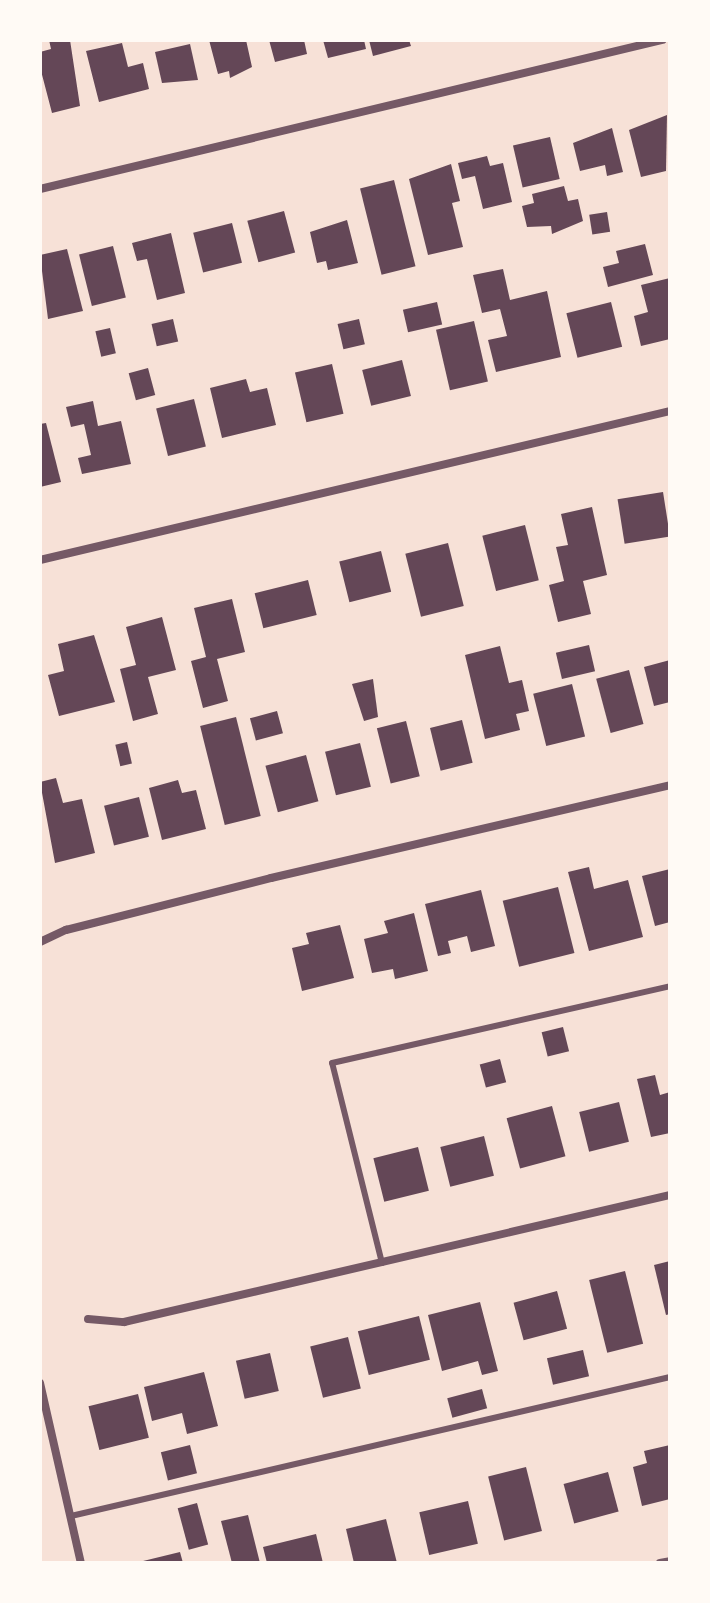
<!DOCTYPE html>
<html>
<head>
<meta charset="utf-8">
<style>
	body { margin:0 }
	#map { position:relative; width:710px; height:1603px; overflow:hidden; background:#f7e1d7; font-family:"IBM Plex Sans",sans-serif }
	div>[style] { position:absolute }
	[style*='--x'] { left:calc(var(--x)*1px); top:calc(var(--y)*1px); width:calc(var(--w)*1px); rotate:calc(var(--a)*1deg) }
	.building>* { inset:0; background:#644757; transform-origin:0 0 }
	.service>* { height:6px; margin:-3px; padding:0 3px; transform-origin:3px; border-radius:3px; background:#755966 }
	.minor>* { height:8px; margin:-4px; padding:0 4px; transform-origin:4px; border-radius:4px; background:#755966 }
	span { translate:-50% -50%; white-space:nowrap; text-align:center; line-height:1.15; -webkit-text-stroke:8px #fffaf5; paint-order:stroke }
	.frame { position:absolute; inset:0; border:42px solid #fffaf5; pointer-events:none }
</style>
</head>
<body>
<div id="map">
	<div class="building">
		<i style="clip-path:polygon(49px 40px,70px 40px,80px 106px,52px 113px,40px 67px,40px 52px,51px 49px)"></i>
		<i style="clip-path:polygon(209px 40px,246px 40px,252px 67px,230px 78px,229px 71px,218px 74px)"></i>
		<i style="clip-path:polygon(269px 40px,304px 40px,307px 54px,275px 62px)"></i>
		<i style="clip-path:polygon(323px 40px,364px 40px,366px 49px,328px 58px)"></i>
		<i style="clip-path:polygon(369px 40px,409px 40px,411px 46px,373px 56px)"></i>
		<i style="clip-path:polygon(122px 43px,128px 67px,143px 63px,149px 89px,99px 102px,86px 51px)"></i>
		<i style="clip-path:polygon(190px 44px,198px 80px,162px 83px,155px 52px)"></i>
		<i style="clip-path:polygon(667px 115px,666px 171px,641px 177px,629px 130px)"></i>
		<i style="clip-path:polygon(612px 128px,623px 172px,607px 176px,605px 165px,580px 171px,573px 143px)"></i>
		<i style="left:550px;top:137px;width:43px;height:38px;rotate:77deg"></i>
		<i style="clip-path:polygon(487px 156px,490px 166px,503px 163px,512px 202px,483px 209px,475px 176px,462px 179px,458px 163px)"></i>
		<i style="clip-path:polygon(451px 164px,460px 201px,452px 203px,463px 247px,428px 255px,409px 179px)"></i>
		<i style="left:394px;top:180px;width:89px;height:35px;rotate:76deg"></i>
		<i style="clip-path:polygon(564px 186px,568px 201px,578px 199px,583px 221px,552px 234px,551px 226px,527px 227px,522px 206px,534px 203px,532px 194px)"></i>
		<i style="left:284px;top:211px;width:43px;height:38px;rotate:75deg"></i>
		<i style="left:607px;top:212px;width:20px;height:18px;rotate:81deg"></i>
		<i style="clip-path:polygon(347px 220px,358px 263px,328px 270px,326px 261px,317px 263px,310px 232px)"></i>
		<i style="left:232px;top:223px;width:41px;height:40px;rotate:76deg"></i>
		<i style="clip-path:polygon(171px 233px,185px 293px,157px 300px,147px 259px,137px 261px,132px 243px)"></i>
		<i style="clip-path:polygon(645px 244px,653px 275px,608px 287px,603px 267px,619px 263px,616px 251px)"></i>
		<i style="left:113px;top:246px;width:53px;height:35px;rotate:76deg"></i>
		<i style="clip-path:polygon(67px 249px,83px 311px,48px 319px,40px 255px)"></i>
		<i style="clip-path:polygon(503px 269px,510px 300px,547px 291px,561px 357px,496px 372px,488px 340px,507px 336px,500px 309px,482px 313px,473px 275px)"></i>
		<i style="clip-path:polygon(670px 278px,670px 339px,641px 346px,634px 316px,648px 312px,641px 285px)"></i>
		<i style="left:437px;top:302px;width:23px;height:35px;rotate:77deg"></i>
		<i style="left:611px;top:302px;width:46px;height:46px;rotate:76deg"></i>
		<i style="left:173px;top:319px;width:23px;height:22px;rotate:77deg"></i>
		<i style="left:359px;top:319px;width:26px;height:22px;rotate:77deg"></i>
		<i style="left:474px;top:321px;width:62px;height:39px;rotate:77deg"></i>
		<i style="left:110px;top:328px;width:26px;height:15px;rotate:77deg"></i>
		<i style="left:402px;top:360px;width:37px;height:41px;rotate:76deg"></i>
		<i style="left:332px;top:364px;width:51px;height:38px;rotate:77deg"></i>
		<i style="left:148px;top:368px;width:28px;height:20px;rotate:75deg"></i>
		<i style="clip-path:polygon(246px 379px,250px 392px,267px 388px,276px 425px,222px 438px,210px 388px)"></i>
		<i style="left:194px;top:399px;width:49px;height:39px;rotate:76deg"></i>
		<i style="clip-path:polygon(93px 401px,98px 426px,121px 421px,131px 464px,82px 474px,78px 458px,91px 455px,84px 424px,71px 427px,66px 407px)"></i>
		<i style="clip-path:polygon(46px 423px,61px 482px,40px 487px,40px 424px)"></i>
		<i style="left:663px;top:492px;width:45px;height:46px;rotate:81deg"></i>
		<i style="clip-path:polygon(592px 507px,607px 575px,583px 581px,591px 614px,558px 622px,549px 585px,564px 581px,556px 547px,568px 545px,561px 514px)"></i>
		<i style="left:525px;top:525px;width:57px;height:44px;rotate:76deg"></i>
		<i style="left:448px;top:543px;width:65px;height:44px;rotate:76deg"></i>
		<i style="left:381px;top:551px;width:42px;height:43px;rotate:76deg"></i>
		<i style="left:308px;top:580px;width:36px;height:55px;rotate:76deg"></i>
		<i style="clip-path:polygon(232px 599px,245px 652px,217px 659px,228px 701px,203px 708px,191px 661px,206px 657px,194px 608px)"></i>
		<i style="clip-path:polygon(162px 617px,176px 670px,148px 677px,158px 714px,133px 721px,120px 669px,136px 665px,126px 627px)"></i>
		<i style="clip-path:polygon(94px 635px,115px 702px,59px 716px,48px 675px,64px 671px,58px 644px)"></i>
		<i style="left:589px;top:645px;width:27px;height:34px;rotate:77deg"></i>
		<i style="clip-path:polygon(500px 646px,509px 683px,522px 680px,529px 711px,516px 714px,520px 730px,485px 739px,465px 655px)"></i>
		<i style="clip-path:polygon(670px 660px,670px 702px,654px 706px,644px 667px)"></i>
		<i style="left:629px;top:670px;width:56px;height:34px;rotate:75deg"></i>
		<i style="clip-path:polygon(373px 679px,378px 717px,364px 721px,352px 684px)"></i>
		<i style="left:572px;top:684px;width:54px;height:40px;rotate:76deg"></i>
		<i style="left:277px;top:711px;width:23px;height:28px;rotate:75deg"></i>
		<i style="left:236px;top:717px;width:102px;height:37px;rotate:76deg"></i>
		<i style="left:462px;top:720px;width:44px;height:33px;rotate:76deg"></i>
		<i style="left:406px;top:721px;width:57px;height:30px;rotate:76deg"></i>
		<i style="left:127px;top:742px;width:22px;height:12px;rotate:77deg"></i>
		<i style="left:360px;top:743px;width:45px;height:36px;rotate:76deg"></i>
		<i style="left:306px;top:755px;width:48px;height:42px;rotate:75deg"></i>
		<i style="clip-path:polygon(56px 778px,63px 803px,82px 799px,95px 853px,55px 863px,40px 782px)"></i>
		<i style="clip-path:polygon(178px 780px,182px 793px,196px 790px,206px 829px,162px 840px,149px 788px)"></i>
		<i style="left:139px;top:797px;width:41px;height:36px;rotate:76deg"></i>
		<i style="clip-path:polygon(589px 867px,594px 889px,628px 880px,643px 937px,589px 951px,568px 872px)"></i>
		<i style="clip-path:polygon(670px 869px,670px 922px,655px 926px,642px 876px)"></i>
		<i style="left:558px;top:887px;width:68px;height:57px;rotate:76deg"></i>
		<i style="clip-path:polygon(481px 890px,495px 946px,471px 952px,467px 936px,448px 941px,451px 953px,438px 956px,425px 904px)"></i>
		<i style="clip-path:polygon(414px 913px,428px 971px,395px 979px,393px 969px,372px 973px,364px 939px,388px 933px,384px 921px)"></i>
		<i style="clip-path:polygon(340px 925px,354px 978px,302px 991px,292px 948px,309px 944px,306px 933px)"></i>
		<i style="left:563px;top:1027px;width:25px;height:22px;rotate:76deg"></i>
		<i style="left:500px;top:1059px;width:24px;height:21px;rotate:75deg"></i>
		<i style="clip-path:polygon(655px 1075px,660px 1095px,670px 1092px,670px 1133px,651px 1137px,637px 1079px)"></i>
		<i style="left:619px;top:1102px;width:41px;height:41px;rotate:76deg"></i>
		<i style="left:552px;top:1106px;width:52px;height:47px;rotate:75deg"></i>
		<i style="left:484px;top:1136px;width:41px;height:45px;rotate:76deg"></i>
		<i style="left:418px;top:1147px;width:45px;height:46px;rotate:76deg"></i>
		<i style="clip-path:polygon(670px 1261px,670px 1314px,666px 1315px,654px 1265px)"></i>
		<i style="left:625px;top:1271px;width:75px;height:37px;rotate:76deg"></i>
		<i style="left:557px;top:1291px;width:39px;height:45px;rotate:75deg"></i>
		<i style="clip-path:polygon(480px 1302px,498px 1371px,482px 1375px,478px 1361px,442px 1371px,428px 1315px)"></i>
		<i style="left:419px;top:1316px;width:45px;height:63px;rotate:76deg"></i>
		<i style="left:348px;top:1337px;width:53px;height:39px;rotate:76deg"></i>
		<i style="left:583px;top:1350px;width:27px;height:37px;rotate:77deg"></i>
		<i style="left:270px;top:1353px;width:39px;height:35px;rotate:77deg"></i>
		<i style="clip-path:polygon(204px 1372px,218px 1426px,187px 1434px,182px 1413px,152px 1421px,144px 1387px)"></i>
		<i style="left:482px;top:1389px;width:20px;height:36px;rotate:75deg"></i>
		<i style="left:138px;top:1394px;width:45px;height:51px;rotate:76deg"></i>
		<i style="left:190px;top:1445px;width:29px;height:30px;rotate:76deg"></i>
		<i style="clip-path:polygon(670px 1445px,670px 1499px,642px 1506px,633px 1467px,647px 1463px,644px 1451px)"></i>
		<i style="left:526px;top:1467px;width:66px;height:39px;rotate:76deg"></i>
		<i style="left:608px;top:1472px;width:41px;height:46px;rotate:75deg"></i>
		<i style="left:468px;top:1501px;width:44px;height:50px;rotate:77deg"></i>
		<i style="left:197px;top:1503px;width:43px;height:20px;rotate:75deg"></i>
		<i style="clip-path:polygon(248px 1515px,260px 1563px,232px 1563px,221px 1521px)"></i>
		<i style="clip-path:polygon(386px 1519px,397px 1563px,354px 1563px,346px 1529px)"></i>
		<i style="clip-path:polygon(316px 1534px,323px 1563px,267px 1563px,263px 1547px)"></i>
		<i style="clip-path:polygon(180px 1552px,183px 1563px,139px 1563px,139px 1562px)"></i>
	</div>
	<div class="service">
		<i style="--x:382;--y:1263;--w:206;--a:-104"></i>
		<i style="--x:332;--y:1063;--w:347;--a:-12.8"></i>
		<i style="--x:71;--y:1516;--w:615;--a:-13.06"></i>
	</div>
	<div class="minor">
		<i style="--x:40;--y:189;--w:640;--a:-13.47"></i>
		<i style="--x:40;--y:560;--w:647;--a:-13.31"></i>
		<i style="--x:40;--y:942;--w:29;--a:-25"></i>
		<i style="--x:66;--y:930;--w:211;--a:-14.2"></i>
		<i style="--x:271;--y:878;--w:410;--a:-13.1"></i>
		<i style="--x:88;--y:1319;--w:36;--a:5"></i>
		<i style="--x:124;--y:1322;--w:561;--a:-13.09"></i>
		<i style="--x:40;--y:1383;--w:185;--a:77.2"></i>
		<i style="--x:660;--y:1563;--w:10;--a:-11"></i>
	</div>
	<div class="frame"></div>
</div>
</body>
</html>
